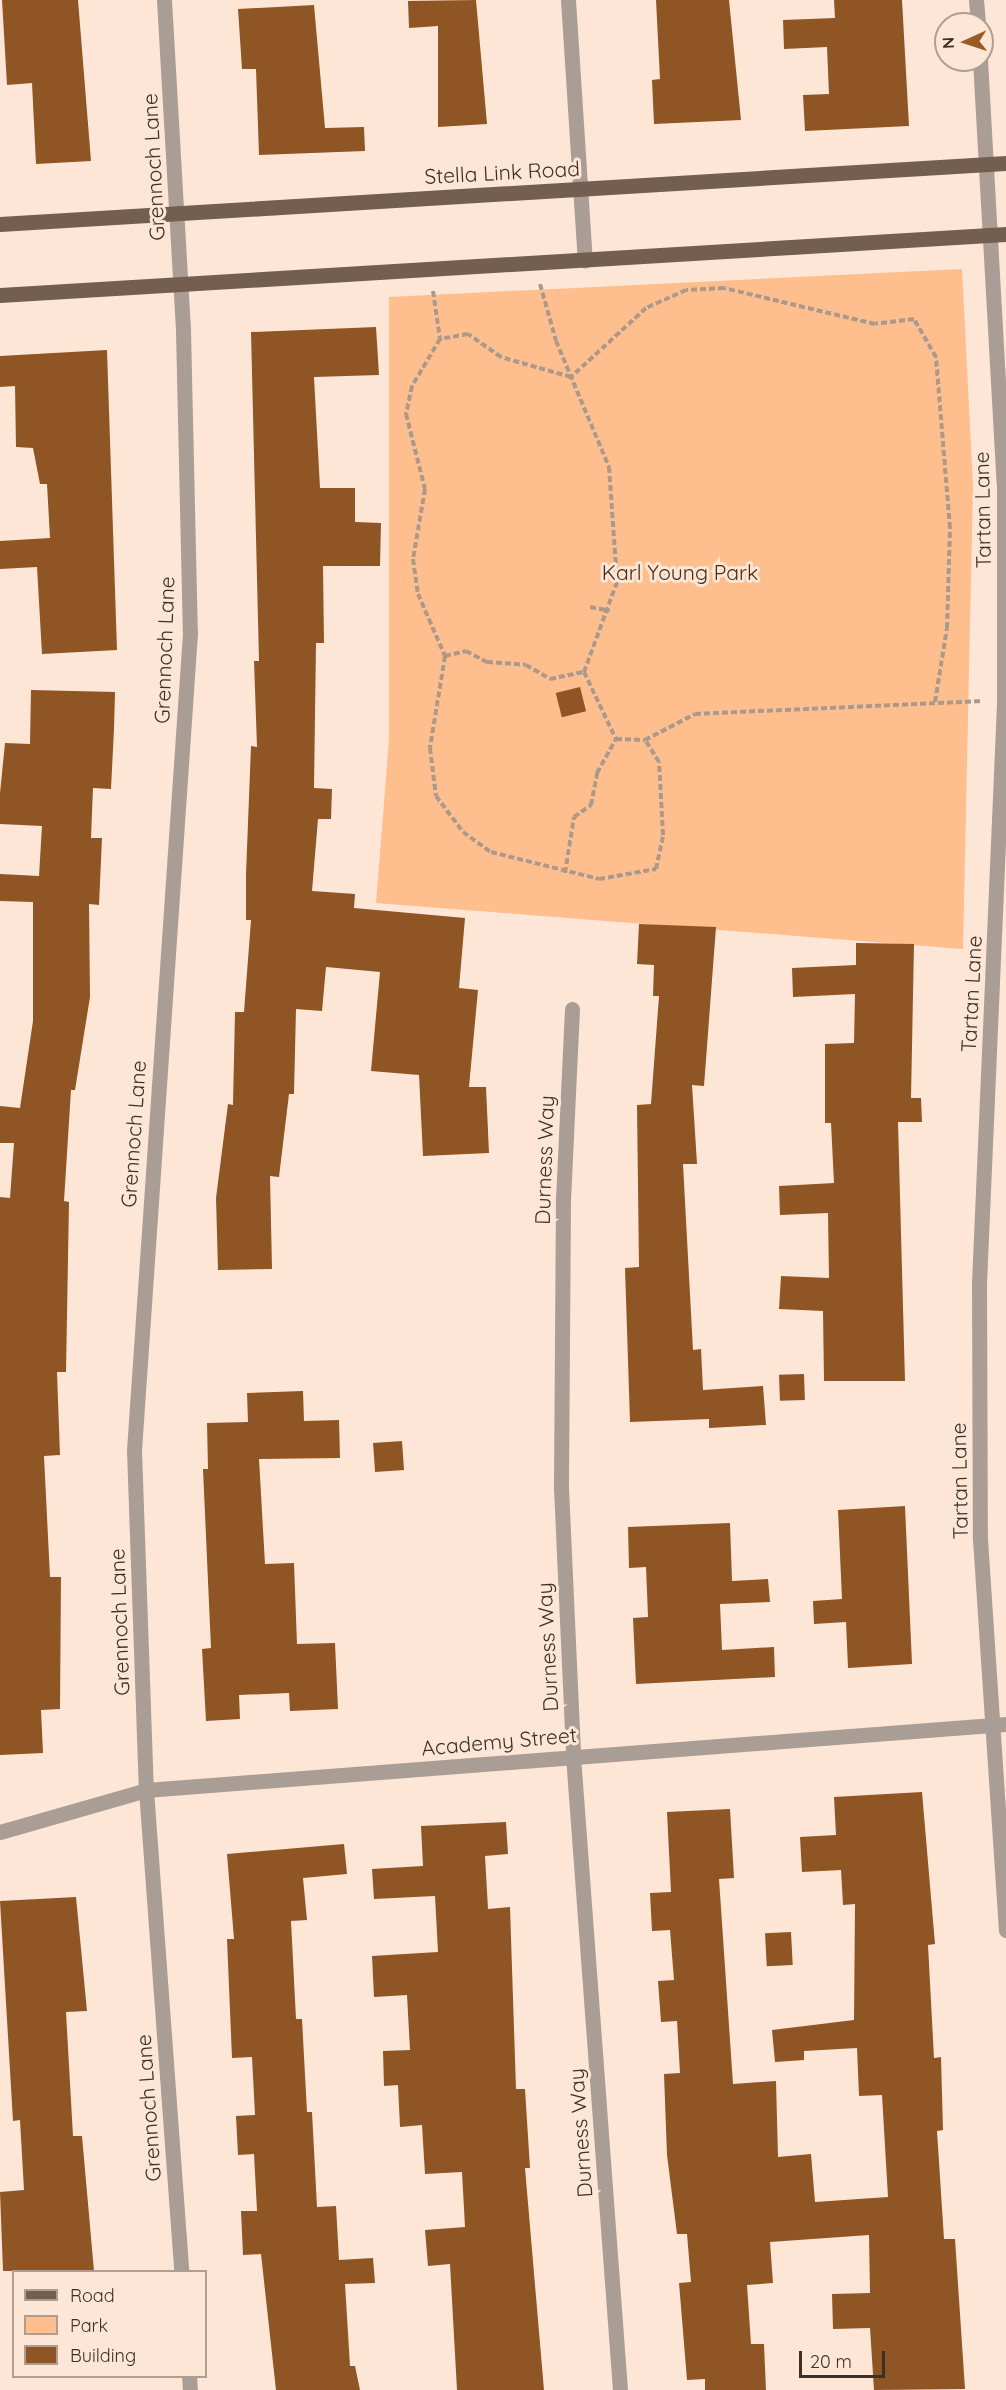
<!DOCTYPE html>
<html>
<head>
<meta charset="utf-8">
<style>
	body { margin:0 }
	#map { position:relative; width:1006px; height:2390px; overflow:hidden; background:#fde6d5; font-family:Quicksand,sans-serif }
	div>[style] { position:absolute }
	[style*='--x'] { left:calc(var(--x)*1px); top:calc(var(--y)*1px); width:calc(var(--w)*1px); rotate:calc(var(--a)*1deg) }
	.green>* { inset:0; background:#febe8e }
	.building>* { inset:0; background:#905524; transform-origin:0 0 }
	.path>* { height:4px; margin-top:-2px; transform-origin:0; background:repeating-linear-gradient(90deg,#ab998c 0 6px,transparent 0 9px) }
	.minor>* { height:15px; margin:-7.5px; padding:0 7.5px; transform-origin:7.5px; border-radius:7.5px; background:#a99d95 }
	.major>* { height:15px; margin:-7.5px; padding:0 7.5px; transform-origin:7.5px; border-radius:7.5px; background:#735e4f }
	span { translate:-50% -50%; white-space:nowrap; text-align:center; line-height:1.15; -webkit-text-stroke:6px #fde6d5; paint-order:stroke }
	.street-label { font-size:21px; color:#3b3028 }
	.park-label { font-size:21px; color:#4c2b11 }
	.legend { position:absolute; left:12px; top:2270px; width:195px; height:108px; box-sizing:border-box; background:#fde6d5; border:2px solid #af9d90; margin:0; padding:8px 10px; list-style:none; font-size:18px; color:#3b3028 }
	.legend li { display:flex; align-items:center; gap:12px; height:30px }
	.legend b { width:30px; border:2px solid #af9d90 }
	.north { position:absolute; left:934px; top:12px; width:60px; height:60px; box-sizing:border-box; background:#fde6d5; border:2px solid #af9d90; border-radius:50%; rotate:267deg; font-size:16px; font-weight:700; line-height:24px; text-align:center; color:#3b3028 }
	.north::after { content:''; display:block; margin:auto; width:21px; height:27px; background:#9a5a23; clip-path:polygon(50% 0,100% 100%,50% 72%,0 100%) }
	.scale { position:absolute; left:799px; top:2351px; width:86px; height:27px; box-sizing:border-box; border:3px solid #3b3028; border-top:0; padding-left:8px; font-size:18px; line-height:21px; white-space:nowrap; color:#3b3028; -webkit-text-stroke:4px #fde6d5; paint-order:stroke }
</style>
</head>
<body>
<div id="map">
	<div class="green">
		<i style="clip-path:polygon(962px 269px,973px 486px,963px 949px,376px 903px,389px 740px,389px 297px)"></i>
	</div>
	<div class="building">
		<i style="clip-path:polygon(2px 0,78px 0,91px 161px,36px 164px,32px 83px,7px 85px)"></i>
		<i style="clip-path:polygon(476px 0,487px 124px,438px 127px,438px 26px,409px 28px,408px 1px)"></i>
		<i style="clip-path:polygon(656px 0,729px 0,741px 120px,654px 124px,652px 80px,660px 79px)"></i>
		<i style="clip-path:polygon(834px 0,902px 0,909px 126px,805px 131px,803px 95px,829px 94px,827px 47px,784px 49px,783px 20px,835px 18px)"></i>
		<i style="clip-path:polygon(314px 5px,325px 128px,364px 127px,365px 151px,259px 155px,256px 69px,242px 69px,238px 9px)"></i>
		<i style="clip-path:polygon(376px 327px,379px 375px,314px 377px,320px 488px,355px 488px,355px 522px,381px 523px,380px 566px,323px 566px,324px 643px,316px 643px,314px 788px,332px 789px,331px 819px,318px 819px,312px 891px,355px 894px,354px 908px,465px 918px,459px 988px,478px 990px,469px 1087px,486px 1087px,489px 1153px,423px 1156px,419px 1075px,371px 1071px,380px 972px,326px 967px,322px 1011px,296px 1009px,294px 1094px,289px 1094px,279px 1177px,270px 1176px,272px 1269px,218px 1270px,216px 1198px,228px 1104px,233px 1105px,235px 1012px,244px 1012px,251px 920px,246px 920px,246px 874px,251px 746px,257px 747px,254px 661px,259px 661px,251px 332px)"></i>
		<i style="clip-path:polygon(107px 350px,117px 650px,42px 654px,37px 567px,0 569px,0 541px,50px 538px,47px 484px,40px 484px,33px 448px,16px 447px,15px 386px,0 387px,0 356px)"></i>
		<i style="left:580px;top:687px;width:25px;height:25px;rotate:76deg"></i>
		<i style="clip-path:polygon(31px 690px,115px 692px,114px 729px,111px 789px,93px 788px,91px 838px,102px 838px,99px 905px,89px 904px,90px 997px,75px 1090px,71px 1090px,64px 1201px,69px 1202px,66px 1372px,57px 1372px,60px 1455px,44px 1456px,50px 1577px,61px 1577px,60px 1709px,41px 1710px,43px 1753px,0 1755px,0 1197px,10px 1198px,14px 1143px,0 1143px,0 1106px,20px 1108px,33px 1021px,33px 902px,0 901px,0 874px,39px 876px,42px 826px,0 824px,0 793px,5px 743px,30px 744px)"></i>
		<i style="clip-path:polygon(639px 924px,716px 927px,704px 1086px,692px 1085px,697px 1164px,683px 1164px,693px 1350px,701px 1349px,703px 1390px,763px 1386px,766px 1425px,709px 1428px,709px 1419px,630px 1422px,625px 1268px,639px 1267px,637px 1105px,651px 1104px,659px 996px,653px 996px,654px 965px,637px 964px)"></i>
		<i style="clip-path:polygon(856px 943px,914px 944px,911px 1098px,921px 1098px,922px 1122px,898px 1122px,905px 1381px,824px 1381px,823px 1311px,779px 1309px,781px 1276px,829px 1278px,828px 1213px,780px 1215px,779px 1186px,834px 1183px,831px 1123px,825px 1123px,825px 1044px,854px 1043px,855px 994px,793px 997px,792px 968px,856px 965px)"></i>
		<i style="left:804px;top:1374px;width:26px;height:25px;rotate:88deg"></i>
		<i style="clip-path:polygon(303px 1391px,304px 1421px,339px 1420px,340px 1458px,259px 1459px,265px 1564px,294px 1563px,297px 1644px,335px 1643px,338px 1709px,290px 1711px,289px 1693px,239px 1695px,240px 1719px,206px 1721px,202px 1649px,211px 1648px,203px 1469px,208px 1469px,207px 1423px,248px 1422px,247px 1393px)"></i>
		<i style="left:402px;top:1441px;width:29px;height:29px;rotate:86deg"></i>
		<i style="clip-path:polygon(905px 1506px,912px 1664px,848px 1668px,846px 1622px,814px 1624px,813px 1601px,842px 1599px,838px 1510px)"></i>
		<i style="clip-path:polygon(730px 1523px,732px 1581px,768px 1579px,770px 1602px,720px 1604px,722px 1650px,774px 1647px,775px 1677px,636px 1684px,633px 1618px,648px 1617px,646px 1567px,629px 1568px,628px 1527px)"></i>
		<i style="clip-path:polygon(922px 1792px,935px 1944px,928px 1945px,934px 2058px,941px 2057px,943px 2130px,937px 2131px,944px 2239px,955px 2239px,965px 2389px,874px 2390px,870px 2328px,833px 2329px,832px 2294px,870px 2293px,869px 2235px,770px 2242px,773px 2283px,747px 2285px,751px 2344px,764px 2344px,766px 2390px,705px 2390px,705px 2379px,687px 2380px,679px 2283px,691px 2282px,687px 2234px,677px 2234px,667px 2155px,664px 2074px,680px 2073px,677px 2021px,661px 2022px,658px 1981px,674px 1980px,670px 1930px,652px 1931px,650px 1893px,671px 1892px,667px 1812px,730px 1809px,734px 1878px,719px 1879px,733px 2084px,776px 2081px,778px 2157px,811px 2154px,815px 2202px,888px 2197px,882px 2095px,859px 2096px,857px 2048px,804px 2051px,804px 2060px,775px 2062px,772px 2030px,854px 2020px,855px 1904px,843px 1905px,841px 1870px,802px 1872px,800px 1837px,836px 1835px,834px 1797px)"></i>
		<i style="clip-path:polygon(506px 1822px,508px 1854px,485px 1856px,488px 1909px,510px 1907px,516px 2089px,525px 2089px,530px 2168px,525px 2168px,544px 2390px,457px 2390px,450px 2264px,428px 2266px,425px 2230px,465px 2227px,462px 2172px,425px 2174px,422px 2125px,400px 2127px,398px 2085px,384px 2086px,383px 2051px,410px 2050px,407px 1995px,374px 1997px,372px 1956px,438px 1952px,435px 1896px,374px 1899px,372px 1869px,423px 1866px,421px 1826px)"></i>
		<i style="clip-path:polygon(344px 1844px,347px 1874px,303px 1878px,307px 1920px,291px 1921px,296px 2019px,302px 2019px,307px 2112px,312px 2112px,317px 2207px,336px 2206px,339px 2260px,373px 2258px,375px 2283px,345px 2284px,350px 2366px,355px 2366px,360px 2390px,276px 2390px,261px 2254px,243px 2255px,241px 2211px,257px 2211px,254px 2154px,238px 2155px,236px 2116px,255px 2115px,252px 2057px,232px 2058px,227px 1939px,234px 1939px,227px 1854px)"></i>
		<i style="clip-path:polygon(76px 1897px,87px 2011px,66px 2012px,73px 2136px,82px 2136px,94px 2271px,3px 2271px,0 2192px,24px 2190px,20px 2120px,13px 2121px,0 1901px)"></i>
		<i style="left:791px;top:1932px;width:33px;height:26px;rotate:87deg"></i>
	</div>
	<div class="path">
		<i style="--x:540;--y:284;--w:59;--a:74.3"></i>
		<i style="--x:556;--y:341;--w:137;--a:67.2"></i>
		<i style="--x:609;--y:467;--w:115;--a:86"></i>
		<i style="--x:617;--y:582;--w:96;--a:110.1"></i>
		<i style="--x:433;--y:291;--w:49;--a:81.7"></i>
		<i style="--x:590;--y:607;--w:20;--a:11"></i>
		<i style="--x:445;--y:656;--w:22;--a:-13"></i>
		<i style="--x:466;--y:651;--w:24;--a:28"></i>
		<i style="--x:487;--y:662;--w:39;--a:4"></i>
		<i style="--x:526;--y:665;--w:28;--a:30"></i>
		<i style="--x:550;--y:679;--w:35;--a:-12"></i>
		<i style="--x:584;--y:672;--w:74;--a:64.5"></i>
		<i style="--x:616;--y:739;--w:29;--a:2"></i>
		<i style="--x:935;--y:702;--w:75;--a:-80.8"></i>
		<i style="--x:947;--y:628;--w:100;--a:-88.3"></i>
		<i style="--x:950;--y:528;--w:172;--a:-94.7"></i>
		<i style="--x:936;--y:357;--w:44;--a:-120.1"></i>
		<i style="--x:914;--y:319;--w:39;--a:173"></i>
		<i style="--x:875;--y:324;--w:155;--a:-166.6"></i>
		<i style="--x:724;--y:288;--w:38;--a:177"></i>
		<i style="--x:686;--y:290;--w:44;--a:155.8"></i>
		<i style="--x:646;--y:308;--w:102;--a:137.4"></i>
		<i style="--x:571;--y:377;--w:73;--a:-164.1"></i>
		<i style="--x:501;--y:357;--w:40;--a:-145.1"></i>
		<i style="--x:468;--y:334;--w:28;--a:170"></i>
		<i style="--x:440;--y:339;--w:55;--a:120.8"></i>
		<i style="--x:412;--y:386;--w:29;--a:102"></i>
		<i style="--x:406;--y:414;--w:77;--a:75.8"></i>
		<i style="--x:425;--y:489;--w:71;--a:99.7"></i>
		<i style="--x:413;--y:559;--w:35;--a:82"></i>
		<i style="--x:418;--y:594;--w:68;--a:66.5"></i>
		<i style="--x:445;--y:656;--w:93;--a:99.3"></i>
		<i style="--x:430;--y:748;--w:48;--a:82.9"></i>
		<i style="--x:436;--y:796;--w:45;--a:53.1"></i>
		<i style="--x:463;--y:832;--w:34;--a:36"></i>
		<i style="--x:491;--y:852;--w:111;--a:14"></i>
		<i style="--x:599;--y:879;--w:58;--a:-10"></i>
		<i style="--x:656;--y:869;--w:35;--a:-78"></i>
		<i style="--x:663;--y:835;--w:73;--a:-93.1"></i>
		<i style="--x:659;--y:762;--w:26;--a:-122"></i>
		<i style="--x:645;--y:740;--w:56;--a:-27.5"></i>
		<i style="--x:695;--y:714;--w:288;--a:-2.6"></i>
		<i style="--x:565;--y:873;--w:57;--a:-80.9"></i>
		<i style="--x:574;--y:817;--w:21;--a:-35"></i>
		<i style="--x:591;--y:805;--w:33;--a:-79"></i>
		<i style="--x:597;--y:773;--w:39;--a:-61"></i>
	</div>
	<div class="minor">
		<i style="--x:164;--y:0;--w:331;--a:86.7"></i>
		<i style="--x:183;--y:330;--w:303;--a:88.7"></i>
		<i style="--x:190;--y:633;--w:819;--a:93.92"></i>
		<i style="--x:134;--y:1450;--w:340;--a:88"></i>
		<i style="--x:146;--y:1790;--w:483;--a:85.8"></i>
		<i style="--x:568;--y:0;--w:261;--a:86.3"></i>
		<i style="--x:976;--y:0;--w:24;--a:85"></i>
		<i style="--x:980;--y:60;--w:424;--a:86.8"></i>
		<i style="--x:1004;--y:483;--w:221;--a:90"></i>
		<i style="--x:1004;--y:704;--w:580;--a:92.47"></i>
		<i style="--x:979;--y:1283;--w:256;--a:89.8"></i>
		<i style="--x:980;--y:1539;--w:392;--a:86.2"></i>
		<i style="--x:572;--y:1009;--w:188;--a:92.7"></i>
		<i style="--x:563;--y:1197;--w:291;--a:90.4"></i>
		<i style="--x:561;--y:1488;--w:268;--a:87.4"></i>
		<i style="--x:573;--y:1756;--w:636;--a:85.76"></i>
		<i style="--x:0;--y:1832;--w:152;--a:-16"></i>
		<i style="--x:146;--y:1790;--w:863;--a:-4.39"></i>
		<i style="--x:189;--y:2376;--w:14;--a:86"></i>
	</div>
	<div class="major">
		<i style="--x:0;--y:224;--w:1008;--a:-3.47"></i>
		<i style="--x:0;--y:295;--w:1008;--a:-3.47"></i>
	</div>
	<div class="street-label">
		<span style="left:153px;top:167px;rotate:-93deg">Grennoch Lane</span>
		<span style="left:502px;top:172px;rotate:-3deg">Stella Link Road</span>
		<span style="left:982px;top:510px;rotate:-91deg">Tartan Lane</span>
		<span style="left:164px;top:650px;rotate:-88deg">Grennoch Lane</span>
		<span style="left:971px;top:994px;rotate:-87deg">Tartan Lane</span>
		<span style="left:133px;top:1134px;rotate:-86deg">Grennoch Lane</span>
		<span style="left:544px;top:1160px;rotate:-88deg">Durness Way</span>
		<span style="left:959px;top:1481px;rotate:-91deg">Tartan Lane</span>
		<span style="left:119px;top:1622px;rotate:-92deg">Grennoch Lane</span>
		<span style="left:547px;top:1647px;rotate:-93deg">Durness Way</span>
		<span style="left:499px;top:1741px;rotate:-5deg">Academy Street</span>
		<span style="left:148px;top:2108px;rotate:-94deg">Grennoch Lane</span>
		<span style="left:580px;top:2133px;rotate:-94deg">Durness Way</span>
	</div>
	<div class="park-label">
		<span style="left:680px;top:572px">Karl Young Park</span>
	</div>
	<ul class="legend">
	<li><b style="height:8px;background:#735e4f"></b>Road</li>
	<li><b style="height:16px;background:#febe8e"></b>Park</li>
	<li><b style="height:16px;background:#905524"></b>Building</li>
	</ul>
	<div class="north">N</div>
	<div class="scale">20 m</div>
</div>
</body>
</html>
